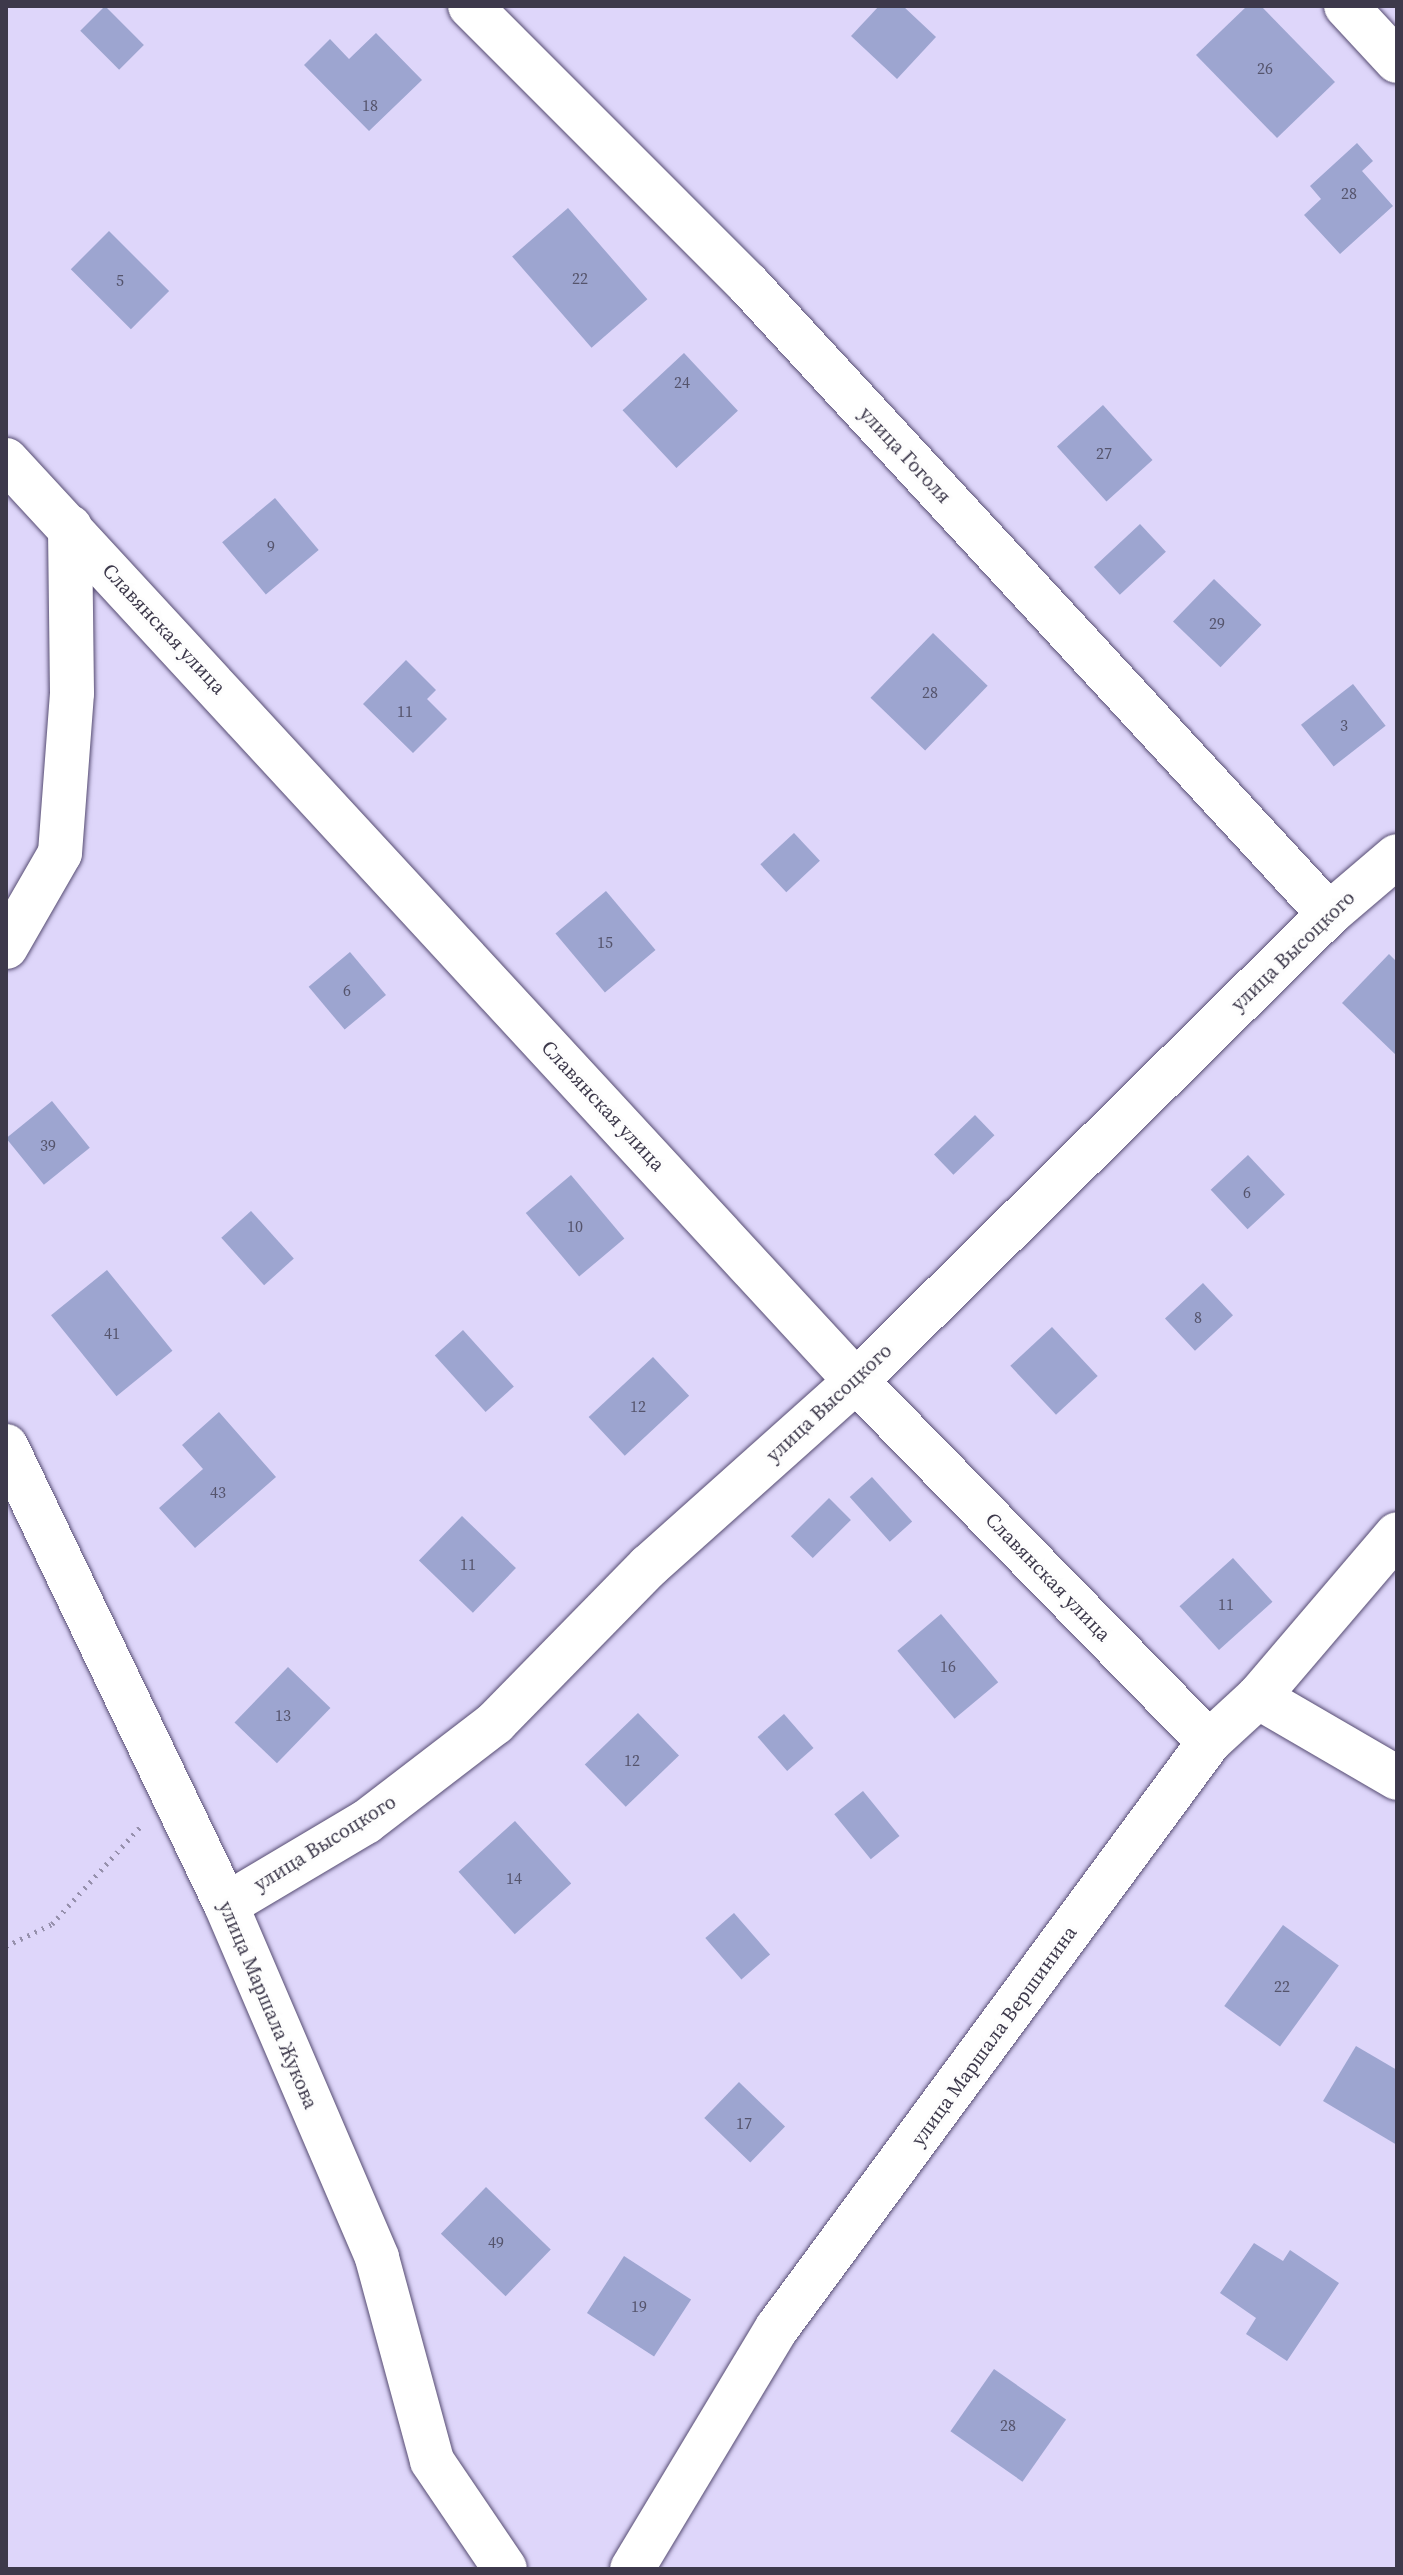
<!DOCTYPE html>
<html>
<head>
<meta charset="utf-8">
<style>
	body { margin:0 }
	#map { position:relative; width:1403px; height:2575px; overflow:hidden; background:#ded6fa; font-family:"Source Serif 4",serif }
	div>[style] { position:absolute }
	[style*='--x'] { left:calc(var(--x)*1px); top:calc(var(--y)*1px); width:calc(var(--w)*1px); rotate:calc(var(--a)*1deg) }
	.building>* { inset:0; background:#9da5d0; transform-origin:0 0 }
	.path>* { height:5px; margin-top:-2.5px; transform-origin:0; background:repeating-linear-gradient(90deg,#9690ac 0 2px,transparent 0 8px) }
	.roads { filter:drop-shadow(0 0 2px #564c72) drop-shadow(0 0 2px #564c72) }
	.minor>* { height:44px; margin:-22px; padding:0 22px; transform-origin:22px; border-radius:22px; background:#fff }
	span { translate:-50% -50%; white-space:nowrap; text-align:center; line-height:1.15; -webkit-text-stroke:6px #fdfdfd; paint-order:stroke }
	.number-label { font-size:16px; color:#55546c }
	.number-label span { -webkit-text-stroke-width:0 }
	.street-label { font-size:20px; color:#3d394b }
	.frame { position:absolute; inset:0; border:8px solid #3d394b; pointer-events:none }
</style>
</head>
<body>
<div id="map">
	<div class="building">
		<i style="left:105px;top:6px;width:55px;height:35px;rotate:45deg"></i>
		<i style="clip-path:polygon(879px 6px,903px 6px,936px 37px,897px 79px,851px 36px)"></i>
		<i style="clip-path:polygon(1247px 6px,1261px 6px,1335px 82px,1277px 138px,1196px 55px)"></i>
		<i style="clip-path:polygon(376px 33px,422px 80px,369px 131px,304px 65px,330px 39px,349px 59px)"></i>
		<i style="clip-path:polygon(1357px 143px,1373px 161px,1362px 171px,1393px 206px,1340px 254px,1304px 215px,1321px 199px,1310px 186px)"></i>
		<i style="left:568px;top:208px;width:121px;height:74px;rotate:49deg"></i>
		<i style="left:109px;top:231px;width:85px;height:54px;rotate:45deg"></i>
		<i style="left:684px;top:353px;width:79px;height:84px;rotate:47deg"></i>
		<i style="left:1103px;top:405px;width:74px;height:62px;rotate:48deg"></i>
		<i style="left:275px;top:498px;width:68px;height:69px;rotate:50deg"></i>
		<i style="left:1140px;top:524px;width:38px;height:63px;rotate:47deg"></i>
		<i style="left:1214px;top:579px;width:66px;height:59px;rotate:44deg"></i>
		<i style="left:933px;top:633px;width:76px;height:90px;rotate:44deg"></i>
		<i style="clip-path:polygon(406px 660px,436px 690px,427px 699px,447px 719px,413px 753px,363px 704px)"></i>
		<i style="left:1353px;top:684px;width:53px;height:66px;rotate:52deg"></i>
		<i style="left:794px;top:833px;width:38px;height:46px;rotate:47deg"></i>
		<i style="left:606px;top:891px;width:77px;height:66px;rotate:50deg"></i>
		<i style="left:350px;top:952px;width:56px;height:54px;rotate:50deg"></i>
		<i style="clip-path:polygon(1389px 954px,1397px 962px,1397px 1056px,1342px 1003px)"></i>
		<i style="left:52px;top:1101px;width:60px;height:59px;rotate:51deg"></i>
		<i style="left:975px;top:1115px;width:28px;height:57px;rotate:46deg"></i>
		<i style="left:1248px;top:1155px;width:54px;height:51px;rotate:47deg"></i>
		<i style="left:571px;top:1175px;width:83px;height:59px;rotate:50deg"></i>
		<i style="left:251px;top:1211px;width:64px;height:40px;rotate:48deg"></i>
		<i style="left:107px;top:1270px;width:104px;height:72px;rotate:51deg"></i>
		<i style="left:1203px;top:1283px;width:44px;height:52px;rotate:47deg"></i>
		<i style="left:1052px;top:1327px;width:67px;height:57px;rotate:47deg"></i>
		<i style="left:463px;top:1330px;width:76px;height:38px;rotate:48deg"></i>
		<i style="left:653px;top:1357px;width:53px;height:88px;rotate:47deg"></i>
		<i style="clip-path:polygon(219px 1412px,276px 1477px,195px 1548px,159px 1508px,203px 1469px,182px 1445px)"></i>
		<i style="left:872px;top:1477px;width:60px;height:30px;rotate:48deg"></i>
		<i style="left:829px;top:1498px;width:31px;height:54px;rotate:45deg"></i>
		<i style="left:462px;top:1516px;width:75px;height:62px;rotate:44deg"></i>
		<i style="left:1233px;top:1558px;width:59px;height:72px;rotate:48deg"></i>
		<i style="left:941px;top:1614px;width:89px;height:57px;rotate:50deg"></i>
		<i style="left:288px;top:1667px;width:59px;height:77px;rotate:44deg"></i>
		<i style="left:638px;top:1713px;width:59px;height:74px;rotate:46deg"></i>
		<i style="left:784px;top:1714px;width:45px;height:35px;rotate:49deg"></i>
		<i style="left:863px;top:1791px;width:58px;height:37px;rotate:51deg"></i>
		<i style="left:515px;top:1821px;width:84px;height:76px;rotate:48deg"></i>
		<i style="left:734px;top:1913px;width:55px;height:38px;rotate:49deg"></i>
		<i style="left:1283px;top:1925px;width:69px;height:100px;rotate:36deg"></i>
		<i style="clip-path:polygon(1356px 2046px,1397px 2070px,1397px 2145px,1323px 2101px)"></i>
		<i style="left:739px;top:2082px;width:64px;height:50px;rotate:44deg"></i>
		<i style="left:486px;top:2187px;width:90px;height:65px;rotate:44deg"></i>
		<i style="clip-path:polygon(1254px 2243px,1283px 2261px,1290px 2250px,1339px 2283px,1287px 2361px,1246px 2334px,1256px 2318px,1220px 2293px)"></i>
		<i style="left:624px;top:2256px;width:80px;height:68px;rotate:33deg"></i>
		<i style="left:994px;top:2369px;width:88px;height:76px;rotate:35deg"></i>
	</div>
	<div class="path">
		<i style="--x:6;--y:1946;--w:51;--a:-25.6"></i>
		<i style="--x:52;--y:1924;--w:132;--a:-47.8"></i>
	</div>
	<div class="roads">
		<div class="minor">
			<i style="--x:470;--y:6;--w:393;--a:45"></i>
			<i style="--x:748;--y:284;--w:857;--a:47.32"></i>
			<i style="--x:1346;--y:6;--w:75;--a:47.2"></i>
			<i style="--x:6;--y:460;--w:1253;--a:47.3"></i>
			<i style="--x:856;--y:1381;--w:505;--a:45.64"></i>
			<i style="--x:6;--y:947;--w:108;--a:-60.1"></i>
			<i style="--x:60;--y:853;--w:160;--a:-85.7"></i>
			<i style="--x:72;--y:693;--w:166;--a:-90.7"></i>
			<i style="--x:6;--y:1446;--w:509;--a:64.39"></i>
			<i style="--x:226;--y:1905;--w:384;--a:66.8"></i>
			<i style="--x:377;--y:2258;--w:210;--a:74.8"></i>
			<i style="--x:432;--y:2461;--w:130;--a:55.9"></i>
			<i style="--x:1258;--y:1697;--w:161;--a:30.2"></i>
			<i style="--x:226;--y:1905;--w:163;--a:-30.7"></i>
			<i style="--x:366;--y:1822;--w:163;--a:-37.5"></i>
			<i style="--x:495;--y:1723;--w:220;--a:-45.6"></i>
			<i style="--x:649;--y:1566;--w:278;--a:-41.8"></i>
			<i style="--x:856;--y:1381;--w:665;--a:-44.63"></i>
			<i style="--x:1329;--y:914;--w:89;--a:-40.5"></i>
			<i style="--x:632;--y:2569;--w:281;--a:-59"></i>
			<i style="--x:777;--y:2328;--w:728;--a:-53.6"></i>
			<i style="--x:1209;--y:1742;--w:67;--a:-42.6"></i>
			<i style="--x:1258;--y:1697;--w:214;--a:-49.5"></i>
		</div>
	</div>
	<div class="number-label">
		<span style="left:1265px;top:68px">26</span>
		<span style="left:370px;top:105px">18</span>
		<span style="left:1349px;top:193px">28</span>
		<span style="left:580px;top:278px">22</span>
		<span style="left:120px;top:280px">5</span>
		<span style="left:682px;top:382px">24</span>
		<span style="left:1104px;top:453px">27</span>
		<span style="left:271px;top:546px">9</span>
		<span style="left:1217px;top:623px">29</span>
		<span style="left:930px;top:692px">28</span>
		<span style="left:405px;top:711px">11</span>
		<span style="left:1344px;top:725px">3</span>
		<span style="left:605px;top:942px">15</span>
		<span style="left:347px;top:990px">6</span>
		<span style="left:48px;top:1145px">39</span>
		<span style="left:1247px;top:1192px">6</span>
		<span style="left:575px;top:1226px">10</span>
		<span style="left:1198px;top:1317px">8</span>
		<span style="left:112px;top:1333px">41</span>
		<span style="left:638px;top:1406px">12</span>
		<span style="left:218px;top:1492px">43</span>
		<span style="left:468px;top:1564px">11</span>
		<span style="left:1226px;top:1604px">11</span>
		<span style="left:948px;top:1666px">16</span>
		<span style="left:283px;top:1715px">13</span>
		<span style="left:632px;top:1760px">12</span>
		<span style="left:514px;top:1878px">14</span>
		<span style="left:1282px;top:1986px">22</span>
		<span style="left:744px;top:2123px">17</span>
		<span style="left:496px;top:2242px">49</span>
		<span style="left:639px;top:2306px">19</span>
		<span style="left:1008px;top:2425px">28</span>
	</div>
	<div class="street-label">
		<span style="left:905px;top:455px;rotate:47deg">улица Гоголя</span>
		<span style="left:164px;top:629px;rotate:47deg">Славянская улица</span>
		<span style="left:1293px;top:951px;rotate:-44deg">улица Высоцкого</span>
		<span style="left:603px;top:1106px;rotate:47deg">Славянская улица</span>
		<span style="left:829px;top:1403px;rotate:-43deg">улица Высоцкого</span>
		<span style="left:1048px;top:1577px;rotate:46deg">Славянская улица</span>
		<span style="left:325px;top:1843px;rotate:-32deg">улица Высоцкого</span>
		<span style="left:268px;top:2005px;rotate:67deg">улица Маршала Жукова</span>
		<span style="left:994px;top:2036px;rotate:-54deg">улица Маршала Вершинина</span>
	</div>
	<div class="frame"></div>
</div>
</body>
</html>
